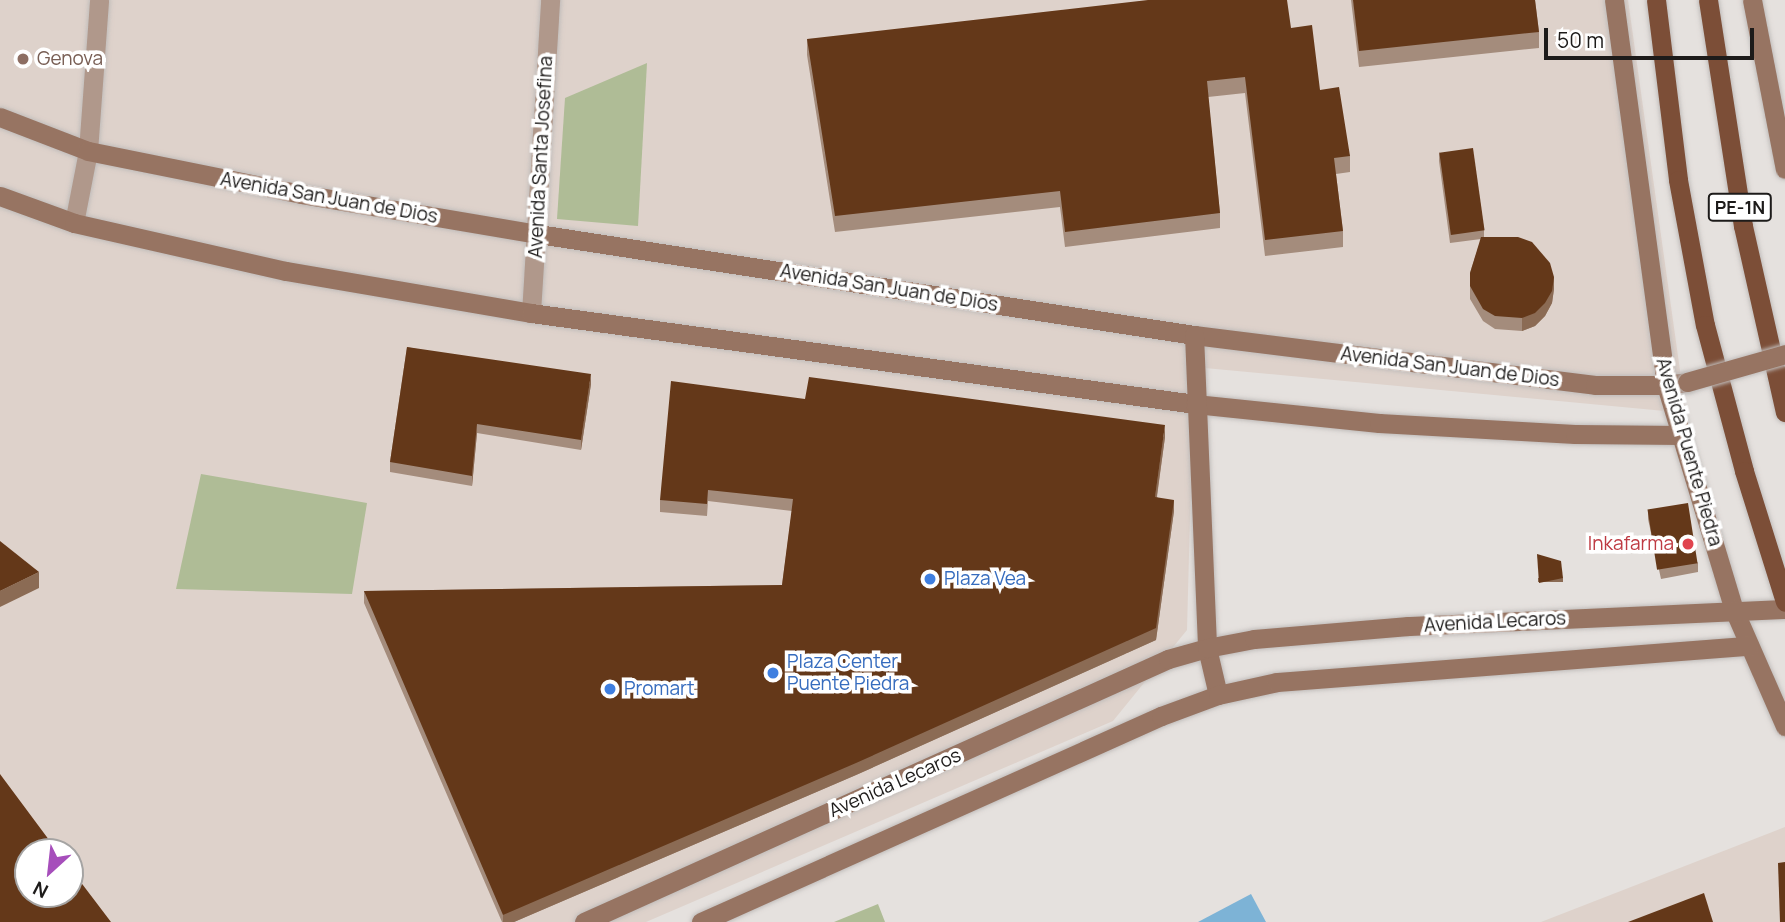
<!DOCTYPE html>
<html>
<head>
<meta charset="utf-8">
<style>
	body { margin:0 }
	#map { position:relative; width:1785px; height:922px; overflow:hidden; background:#e5e1de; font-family:Manrope,sans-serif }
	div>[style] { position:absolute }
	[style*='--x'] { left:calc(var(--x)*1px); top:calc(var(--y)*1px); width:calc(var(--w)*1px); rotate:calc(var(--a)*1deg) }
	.built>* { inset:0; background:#ded2cb }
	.green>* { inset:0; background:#afbc96 }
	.water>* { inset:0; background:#7db3d6 }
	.roads { filter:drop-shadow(0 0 2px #c1bdbb) drop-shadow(0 0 2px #c1bdbb) }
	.minor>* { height:19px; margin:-9.5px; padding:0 9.5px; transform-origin:9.5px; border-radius:9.5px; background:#b0988b }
	.secondary>* { height:19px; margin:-9.5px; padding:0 9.5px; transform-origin:9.5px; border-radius:9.5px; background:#977462 }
	.trunk>* { height:19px; margin:-9.5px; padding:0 9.5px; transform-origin:9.5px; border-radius:9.5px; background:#7c4e37 }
	.bridges { filter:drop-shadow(0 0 2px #c1bdbb) drop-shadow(0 0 2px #c1bdbb) }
	.secondary-bridge>* { height:19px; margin:-9.5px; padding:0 9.5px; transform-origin:9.5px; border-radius:9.5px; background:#977462 }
	.wall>* { inset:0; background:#a48c7c }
	.shaded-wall>* { inset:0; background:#8b6b54; transform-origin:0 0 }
	.building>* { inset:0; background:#643819; transform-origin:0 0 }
	.dots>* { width:19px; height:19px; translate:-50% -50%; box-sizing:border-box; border:4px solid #fff; border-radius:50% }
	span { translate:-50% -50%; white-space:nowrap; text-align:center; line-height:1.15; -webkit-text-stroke:7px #fff; paint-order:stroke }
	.shield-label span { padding:2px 5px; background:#fff; border:2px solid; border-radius:5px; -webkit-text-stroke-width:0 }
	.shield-label { font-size:18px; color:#1d1b1a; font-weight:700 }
	.education-label { font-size:19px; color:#785e54 }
	.left { translate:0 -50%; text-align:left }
	.street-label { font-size:19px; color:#1d1b1a }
	.health-label { font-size:19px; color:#be3a42 }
	.right { translate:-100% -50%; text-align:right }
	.shop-label { font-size:19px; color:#366cbe }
	.north { position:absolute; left:14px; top:838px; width:70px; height:70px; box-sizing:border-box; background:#fff; border:2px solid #a5a4a3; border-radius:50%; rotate:207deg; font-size:19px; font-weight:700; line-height:28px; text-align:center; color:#1d1b1a }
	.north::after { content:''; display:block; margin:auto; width:24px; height:32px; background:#a64ebb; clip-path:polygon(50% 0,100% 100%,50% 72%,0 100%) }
	.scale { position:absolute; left:1544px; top:28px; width:210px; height:32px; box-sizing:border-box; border:4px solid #1d1b1a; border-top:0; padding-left:9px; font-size:21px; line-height:24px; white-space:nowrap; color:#1d1b1a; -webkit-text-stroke:5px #fff; paint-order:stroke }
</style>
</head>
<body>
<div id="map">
	<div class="built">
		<i style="clip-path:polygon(evenodd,0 0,1628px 0,1686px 413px,1194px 367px,1187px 630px,1113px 721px,646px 922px,0 922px,0 0,28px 852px,70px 852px,70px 894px,28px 894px,28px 852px)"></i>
		<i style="clip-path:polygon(1785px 827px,1785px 922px,1541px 922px)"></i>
	</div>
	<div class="green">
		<i style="clip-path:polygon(647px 63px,638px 226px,557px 219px,565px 98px)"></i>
		<i style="clip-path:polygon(201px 474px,367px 503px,352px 594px,176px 589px)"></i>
		<i style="clip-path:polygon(878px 904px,885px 922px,834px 922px)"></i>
	</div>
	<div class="water">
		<i style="clip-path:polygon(1251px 894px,1266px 922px,1198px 922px)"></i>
	</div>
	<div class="roads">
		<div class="minor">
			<i style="--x:74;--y:223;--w:73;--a:-79"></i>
			<i style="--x:88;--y:151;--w:151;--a:-85.8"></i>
			<i style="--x:531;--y:313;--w:314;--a:-86.5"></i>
		</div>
		<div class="secondary">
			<i style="--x:1614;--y:0;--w:388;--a:82.3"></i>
			<i style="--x:1666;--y:385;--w:235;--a:73.2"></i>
			<i style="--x:1734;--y:610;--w:127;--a:66.3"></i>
			<i style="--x:1752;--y:0;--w:172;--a:79"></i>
			<i style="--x:0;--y:117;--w:94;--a:21.1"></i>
			<i style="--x:88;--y:151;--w:217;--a:11.4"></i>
			<i style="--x:301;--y:194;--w:240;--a:9.6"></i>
			<i style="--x:538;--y:234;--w:664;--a:8.75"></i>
			<i style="--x:1194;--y:335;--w:404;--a:7.1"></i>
			<i style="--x:1595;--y:385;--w:71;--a:0"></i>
			<i style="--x:1666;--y:385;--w:21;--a:-8"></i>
			<i style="--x:0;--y:196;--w:79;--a:20"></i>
			<i style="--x:74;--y:223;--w:217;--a:12.8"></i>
			<i style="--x:286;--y:271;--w:249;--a:9.7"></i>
			<i style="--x:531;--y:313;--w:670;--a:7.8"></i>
			<i style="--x:1195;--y:404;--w:185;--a:5.9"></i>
			<i style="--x:1379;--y:423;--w:196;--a:3.2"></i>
			<i style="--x:1575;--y:434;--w:106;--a:0.5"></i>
			<i style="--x:1194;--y:335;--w:313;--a:87.6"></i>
			<i style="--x:1207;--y:648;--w:48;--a:76.8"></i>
			<i style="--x:584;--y:922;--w:640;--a:-24.24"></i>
			<i style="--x:1168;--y:659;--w:41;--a:-15.8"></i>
			<i style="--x:1207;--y:648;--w:48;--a:-10.8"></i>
			<i style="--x:1254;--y:639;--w:155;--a:-4.8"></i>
			<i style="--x:1408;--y:626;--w:377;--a:-2.6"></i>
			<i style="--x:701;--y:922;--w:504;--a:-24.12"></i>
			<i style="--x:1161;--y:716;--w:61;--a:-20.2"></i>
			<i style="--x:1218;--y:695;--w:60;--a:-12.4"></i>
			<i style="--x:1277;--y:682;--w:473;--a:-4.4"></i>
		</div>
		<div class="trunk">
			<i style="--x:1656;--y:0;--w:181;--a:83"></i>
			<i style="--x:1678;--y:180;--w:147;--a:79.5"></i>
			<i style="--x:1705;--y:325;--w:151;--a:75"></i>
			<i style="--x:1744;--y:471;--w:137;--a:72.6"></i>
			<i style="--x:1708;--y:0;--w:229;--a:81.2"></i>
			<i style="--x:1743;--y:226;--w:191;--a:77.3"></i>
		</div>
	</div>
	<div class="bridges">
		<div class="secondary-bridge">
			<i style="--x:1687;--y:382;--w:102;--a:-15.9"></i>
		</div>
	</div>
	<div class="wall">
		<i style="clip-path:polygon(1351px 0,1535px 0,1539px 32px,1539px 48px,1359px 67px)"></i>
		<i style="clip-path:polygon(1291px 28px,1350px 156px,1350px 172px,1336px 174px,1343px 231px,1343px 247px,1265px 256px,1245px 93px,1208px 97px,1220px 213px,1220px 228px,1065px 247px,1060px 207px,835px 232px,807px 55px,807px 39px)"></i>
		<i style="clip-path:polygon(1439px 152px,1484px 230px,1484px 237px,1554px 289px,1552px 303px,1545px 316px,1535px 326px,1522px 331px,1495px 329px,1483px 321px,1470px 299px,1470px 273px,1481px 239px,1450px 243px,1439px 161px)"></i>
		<i style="clip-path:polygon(407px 347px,591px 384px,581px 450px,477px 433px,472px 486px,390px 472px,390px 462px)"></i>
		<i style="clip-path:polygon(805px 399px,1165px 437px,1157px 497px,1174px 511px,1156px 640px,856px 775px,514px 922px,502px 922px,364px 603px,364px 591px,782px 585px,792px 511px,708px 501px,707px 516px,660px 512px,660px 500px)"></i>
		<i style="clip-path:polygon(1648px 510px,1698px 563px,1698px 572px,1661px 579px,1648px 519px)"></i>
	</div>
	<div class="shaded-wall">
		<i style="clip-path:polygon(1554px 277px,1554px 289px,1552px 303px,1545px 316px,1535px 326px,1522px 331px,1522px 318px)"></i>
		<i style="clip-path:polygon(591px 374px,591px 384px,581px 450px,581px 440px)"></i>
		<i style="clip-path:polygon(477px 424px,477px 433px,472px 486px,472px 476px)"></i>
		<i style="clip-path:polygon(1165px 425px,1165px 437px,1155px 509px,1155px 497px)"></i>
		<i style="clip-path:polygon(1174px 500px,1174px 511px,1156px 640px,856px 775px,514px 922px,503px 922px,503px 915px)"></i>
		<i style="clip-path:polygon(39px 572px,39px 588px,0 607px,0 591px)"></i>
		<i style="left:1563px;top:578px;width:4px;height:25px;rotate:90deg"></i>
	</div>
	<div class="building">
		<i style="clip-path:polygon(1148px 0,1287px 0,1291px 28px,1312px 25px,1320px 90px,1339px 87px,1350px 156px,1334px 158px,1343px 231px,1265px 240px,1245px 77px,1207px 81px,1220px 213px,1065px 232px,1060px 191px,835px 216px,807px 39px)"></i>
		<i style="clip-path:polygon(1353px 0,1535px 0,1539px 32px,1359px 51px)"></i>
		<i style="left:1473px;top:148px;width:83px;height:34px;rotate:82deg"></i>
		<i style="clip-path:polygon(1481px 237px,1518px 237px,1532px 242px,1550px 263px,1554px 277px,1552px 291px,1545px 303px,1535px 313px,1522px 318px,1495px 316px,1483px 309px,1470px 286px,1470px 273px)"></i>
		<i style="clip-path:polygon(407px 347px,591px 374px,581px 440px,477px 424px,472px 476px,390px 462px)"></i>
		<i style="clip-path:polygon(809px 377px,1165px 425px,1155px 497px,1174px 500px,1156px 628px,856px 763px,503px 915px,364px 591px,782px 585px,793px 499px,708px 490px,707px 504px,660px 500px,671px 381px,805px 399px)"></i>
		<i style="left:1688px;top:503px;width:61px;height:41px;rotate:81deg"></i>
		<i style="clip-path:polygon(0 541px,39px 572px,0 591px)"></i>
		<i style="clip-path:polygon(1537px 554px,1561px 561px,1563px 578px,1539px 583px)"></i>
		<i style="clip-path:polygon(0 774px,58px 852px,28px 852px,28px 894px,70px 894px,70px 868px,111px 922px,0 922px)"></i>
		<i style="clip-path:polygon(1785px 862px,1785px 922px,1780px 922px,1778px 863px)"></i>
		<i style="clip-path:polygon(1704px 893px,1713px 922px,1628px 922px)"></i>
	</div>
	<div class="dots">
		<i style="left:23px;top:59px;background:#8d6e63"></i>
		<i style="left:1688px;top:544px;background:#e0444e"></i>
		<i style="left:930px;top:579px;background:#3f7fe0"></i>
		<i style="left:773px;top:673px;background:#3f7fe0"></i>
		<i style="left:610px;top:689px;background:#3f7fe0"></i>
	</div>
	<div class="shield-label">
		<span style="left:1740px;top:207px">PE-1N</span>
	</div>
	<div class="education-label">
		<span class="left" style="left:37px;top:59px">Genova</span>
	</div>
	<div class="street-label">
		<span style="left:541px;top:157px;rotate:-87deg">Avenida Santa Josefina</span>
		<span style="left:329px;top:198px;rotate:10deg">Avenida San Juan de Dios</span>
		<span style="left:889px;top:288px;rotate:9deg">Avenida San Juan de Dios</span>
		<span style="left:1450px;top:367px;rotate:7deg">Avenida San Juan de Dios</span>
		<span style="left:1689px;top:452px;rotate:74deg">Avenida Puente Piedra</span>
		<span style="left:1495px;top:622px;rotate:-3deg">Avenida Lecaros</span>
		<span style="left:895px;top:783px;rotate:-24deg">Avenida Lecaros</span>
	</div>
	<div class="health-label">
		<span class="right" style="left:1674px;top:544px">Inkafarma</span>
	</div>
	<div class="shop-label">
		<span class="left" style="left:944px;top:579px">Plaza Vea</span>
		<span class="left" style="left:787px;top:673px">Plaza Center<br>Puente Piedra</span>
		<span class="left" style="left:624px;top:689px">Promart</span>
	</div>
	<div class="north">N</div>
	<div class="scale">50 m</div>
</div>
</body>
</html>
